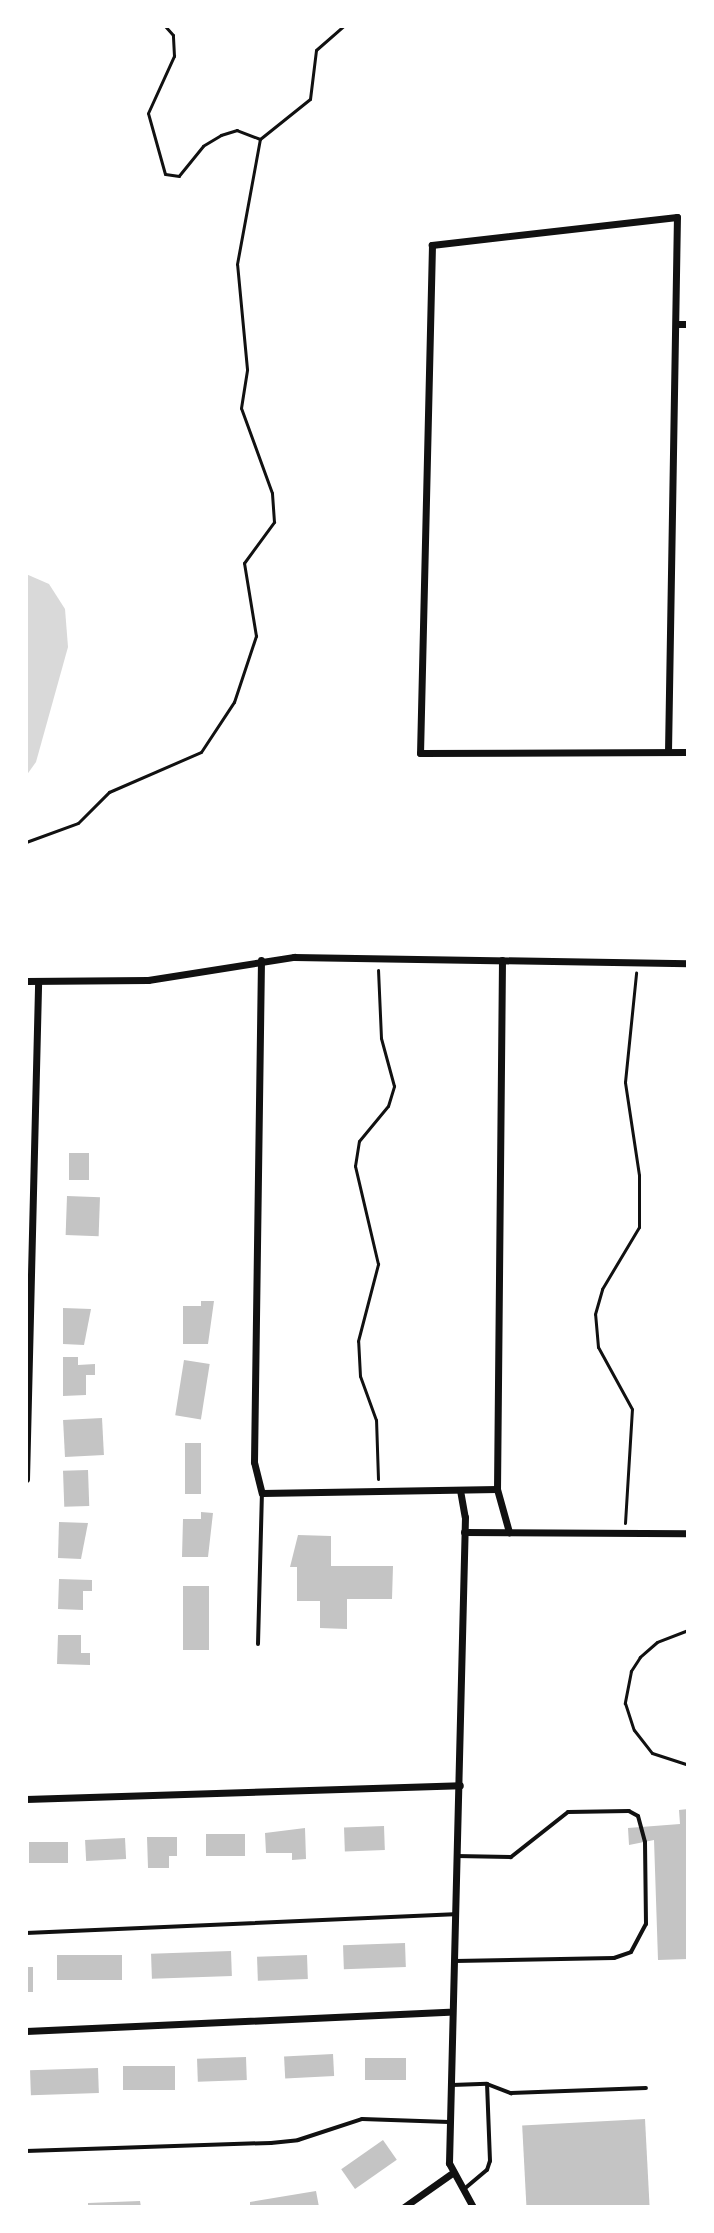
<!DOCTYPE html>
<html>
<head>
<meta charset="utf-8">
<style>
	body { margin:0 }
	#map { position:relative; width:714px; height:2233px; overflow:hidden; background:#fff; font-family:"Nunito Sans",sans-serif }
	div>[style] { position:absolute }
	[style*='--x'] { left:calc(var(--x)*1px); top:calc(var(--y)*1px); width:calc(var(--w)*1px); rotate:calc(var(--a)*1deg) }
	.water>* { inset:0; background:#d9d9d9 }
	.building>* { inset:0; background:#c4c4c4; transform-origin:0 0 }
	.path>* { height:3px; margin:-1.5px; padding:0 1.5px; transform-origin:1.5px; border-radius:1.5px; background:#111 }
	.service>* { height:4px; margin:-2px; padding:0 2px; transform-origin:2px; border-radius:2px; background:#111 }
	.minor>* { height:7px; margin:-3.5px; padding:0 3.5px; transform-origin:3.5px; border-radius:3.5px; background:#111 }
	span { translate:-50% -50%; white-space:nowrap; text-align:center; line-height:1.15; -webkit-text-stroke:8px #fff; paint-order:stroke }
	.frame { position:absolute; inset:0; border:28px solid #fff; pointer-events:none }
</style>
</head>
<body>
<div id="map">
	<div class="water">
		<i style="clip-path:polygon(26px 574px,49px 584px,65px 609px,68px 647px,36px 762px,26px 776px)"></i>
	</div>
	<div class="building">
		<i style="left:69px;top:1153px;width:20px;height:27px"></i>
		<i style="left:67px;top:1196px;width:33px;height:39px;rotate:2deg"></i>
		<i style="clip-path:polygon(201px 1301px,214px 1301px,208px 1344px,183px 1344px,183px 1306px,201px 1306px)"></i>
		<i style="clip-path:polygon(63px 1308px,91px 1309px,84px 1345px,63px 1344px)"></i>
		<i style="clip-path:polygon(63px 1357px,78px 1357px,78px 1365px,95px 1364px,95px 1375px,86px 1375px,86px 1395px,63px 1396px)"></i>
		<i style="left:184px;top:1360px;width:26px;height:56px;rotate:9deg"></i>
		<i style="left:102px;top:1418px;width:37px;height:39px;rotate:87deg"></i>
		<i style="left:185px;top:1443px;width:16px;height:51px"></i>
		<i style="left:88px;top:1470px;width:36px;height:25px;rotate:88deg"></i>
		<i style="clip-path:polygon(201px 1512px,213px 1513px,208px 1557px,182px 1557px,183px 1519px,201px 1519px)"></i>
		<i style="clip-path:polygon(59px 1522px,88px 1523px,81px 1559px,58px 1558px)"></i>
		<i style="clip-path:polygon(298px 1535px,331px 1536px,331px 1566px,393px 1566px,392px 1599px,347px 1599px,347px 1629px,320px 1628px,320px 1601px,297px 1601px,297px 1567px,290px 1567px)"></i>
		<i style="clip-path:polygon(59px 1579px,92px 1580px,92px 1591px,83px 1591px,83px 1610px,58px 1609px)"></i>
		<i style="left:183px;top:1586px;width:26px;height:64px"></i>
		<i style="clip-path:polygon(58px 1635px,81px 1635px,81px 1653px,90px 1653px,90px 1665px,57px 1664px)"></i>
		<i style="clip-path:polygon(688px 1809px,688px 1959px,658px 1960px,654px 1840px,629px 1845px,628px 1828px,680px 1824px,679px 1810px)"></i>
		<i style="left:384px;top:1826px;width:24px;height:40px;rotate:88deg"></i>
		<i style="clip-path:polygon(305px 1828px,306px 1859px,292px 1860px,292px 1853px,266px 1853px,265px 1833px)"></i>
		<i style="left:245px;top:1834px;width:22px;height:39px;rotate:90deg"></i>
		<i style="clip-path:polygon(147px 1837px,177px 1837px,177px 1856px,169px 1856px,169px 1868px,148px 1868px)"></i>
		<i style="left:125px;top:1838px;width:21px;height:40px;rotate:87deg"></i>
		<i style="left:68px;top:1842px;width:21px;height:39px;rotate:90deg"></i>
		<i style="left:405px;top:1943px;width:24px;height:62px;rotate:88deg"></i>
		<i style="left:231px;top:1951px;width:25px;height:80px;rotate:88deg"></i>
		<i style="left:122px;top:1955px;width:25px;height:65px;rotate:90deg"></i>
		<i style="left:307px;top:1955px;width:24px;height:50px;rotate:88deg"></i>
		<i style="left:26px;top:1967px;width:7px;height:25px"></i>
		<i style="left:333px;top:2054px;width:22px;height:49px;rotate:87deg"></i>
		<i style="left:246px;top:2057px;width:23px;height:49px;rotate:88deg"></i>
		<i style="left:406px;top:2058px;width:22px;height:41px;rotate:90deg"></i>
		<i style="left:175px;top:2066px;width:24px;height:52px;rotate:90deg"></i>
		<i style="left:98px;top:2068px;width:25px;height:68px;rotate:88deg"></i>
		<i style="left:645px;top:2119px;width:86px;height:123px;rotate:87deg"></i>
		<i style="left:383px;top:2140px;width:24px;height:51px;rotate:55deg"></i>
		<i style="clip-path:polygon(316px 2191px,319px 2207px,250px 2207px,250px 2202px)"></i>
		<i style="clip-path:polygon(140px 2201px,141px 2207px,88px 2207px,88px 2203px)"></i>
	</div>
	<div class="path">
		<i style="--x:260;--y:139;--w:64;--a:-38.7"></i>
		<i style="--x:310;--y:99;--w:49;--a:-83"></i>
		<i style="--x:316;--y:50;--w:37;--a:-41"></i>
		<i style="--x:26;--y:842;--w:55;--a:-20.1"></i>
		<i style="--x:78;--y:823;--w:44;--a:-45"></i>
		<i style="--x:109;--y:792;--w:100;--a:-23.5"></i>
		<i style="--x:201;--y:752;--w:60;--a:-56.6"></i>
		<i style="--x:234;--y:702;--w:70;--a:-71.6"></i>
		<i style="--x:256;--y:636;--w:74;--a:-99.3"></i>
		<i style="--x:244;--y:563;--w:51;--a:-53.8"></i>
		<i style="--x:274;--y:522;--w:29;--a:-94"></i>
		<i style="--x:272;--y:493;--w:90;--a:-110"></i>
		<i style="--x:241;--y:408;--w:39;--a:-81"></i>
		<i style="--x:247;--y:369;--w:105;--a:-95.4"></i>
		<i style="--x:237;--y:264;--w:127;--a:-79.6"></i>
		<i style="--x:260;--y:139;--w:25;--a:-159"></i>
		<i style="--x:237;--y:130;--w:17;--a:163"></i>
		<i style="--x:221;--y:135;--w:21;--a:149"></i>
		<i style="--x:203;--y:146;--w:38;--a:129"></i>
		<i style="--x:179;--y:176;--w:14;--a:-172"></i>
		<i style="--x:165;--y:174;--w:63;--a:-105.6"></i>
		<i style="--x:148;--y:113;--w:63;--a:-65.5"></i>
		<i style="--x:174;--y:56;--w:21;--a:-93"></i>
		<i style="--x:173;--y:35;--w:12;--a:-132"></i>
		<i style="--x:378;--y:1479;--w:59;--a:-91.9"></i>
		<i style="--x:376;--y:1420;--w:47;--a:-110"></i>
		<i style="--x:360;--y:1376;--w:35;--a:-93"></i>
		<i style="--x:358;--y:1341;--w:80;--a:-75.4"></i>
		<i style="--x:378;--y:1264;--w:101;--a:-103.2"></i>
		<i style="--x:355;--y:1166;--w:25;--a:-81"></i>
		<i style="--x:359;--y:1141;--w:45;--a:-50.4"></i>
		<i style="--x:388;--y:1106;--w:21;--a:-73"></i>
		<i style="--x:394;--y:1086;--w:50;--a:-105.2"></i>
		<i style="--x:381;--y:1038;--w:68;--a:-92.5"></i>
		<i style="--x:625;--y:1523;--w:114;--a:-86.5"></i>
		<i style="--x:632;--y:1409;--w:71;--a:-118.7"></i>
		<i style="--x:598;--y:1347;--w:33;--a:-95"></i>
		<i style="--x:595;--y:1314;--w:26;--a:-74"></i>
		<i style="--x:602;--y:1289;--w:72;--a:-59.2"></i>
		<i style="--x:639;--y:1227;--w:52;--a:-90"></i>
		<i style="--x:639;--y:1175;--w:94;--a:-98.6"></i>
		<i style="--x:625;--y:1082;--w:110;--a:-84.2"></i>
		<i style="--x:688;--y:1630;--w:33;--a:159"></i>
		<i style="--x:657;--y:1642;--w:23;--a:139"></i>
		<i style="--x:640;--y:1657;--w:17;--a:123"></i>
		<i style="--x:631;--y:1671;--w:33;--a:101"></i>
		<i style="--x:625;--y:1703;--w:28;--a:72"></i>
		<i style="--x:634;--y:1730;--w:29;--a:52"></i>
		<i style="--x:652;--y:1753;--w:38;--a:18"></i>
	</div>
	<div class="service">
		<i style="--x:258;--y:1644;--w:151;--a:-88.5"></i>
		<i style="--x:26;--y:1933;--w:428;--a:-2.5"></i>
		<i style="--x:455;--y:1961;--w:159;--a:-1.1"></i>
		<i style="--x:614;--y:1958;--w:18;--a:-19"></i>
		<i style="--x:631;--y:1952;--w:32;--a:-62"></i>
		<i style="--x:646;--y:1924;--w:82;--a:-90.7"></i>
		<i style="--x:645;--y:1842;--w:27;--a:-105"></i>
		<i style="--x:638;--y:1816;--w:10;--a:-151"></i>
		<i style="--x:629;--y:1811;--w:61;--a:179.1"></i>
		<i style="--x:568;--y:1812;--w:73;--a:141.7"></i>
		<i style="--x:511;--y:1857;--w:55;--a:-179"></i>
		<i style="--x:452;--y:2085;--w:35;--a:-2"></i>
		<i style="--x:487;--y:2084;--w:26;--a:21"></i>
		<i style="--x:511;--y:2093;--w:135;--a:-2.1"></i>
		<i style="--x:26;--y:2151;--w:245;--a:-1.9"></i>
		<i style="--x:271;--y:2143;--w:27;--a:-6"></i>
		<i style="--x:298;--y:2140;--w:67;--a:-18.2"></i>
		<i style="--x:362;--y:2119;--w:87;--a:2"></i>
		<i style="--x:463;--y:2190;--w:31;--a:-40"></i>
		<i style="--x:487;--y:2170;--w:9;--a:-72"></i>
		<i style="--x:490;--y:2161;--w:77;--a:-92.2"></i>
	</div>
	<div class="minor">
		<i style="--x:676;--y:324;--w:12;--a:0"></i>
		<i style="--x:668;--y:752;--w:535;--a:-89.04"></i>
		<i style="--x:677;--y:217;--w:247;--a:173.5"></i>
		<i style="--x:432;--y:245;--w:508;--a:91.35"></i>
		<i style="--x:420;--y:753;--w:268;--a:-0.2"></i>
		<i style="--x:261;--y:960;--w:502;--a:90.8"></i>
		<i style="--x:254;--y:1462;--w:32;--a:76"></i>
		<i style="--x:262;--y:1493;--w:235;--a:-1"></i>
		<i style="--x:502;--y:960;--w:529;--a:90.54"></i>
		<i style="--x:497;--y:1489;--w:45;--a:74.4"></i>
		<i style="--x:26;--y:981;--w:122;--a:-0.5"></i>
		<i style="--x:148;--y:980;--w:148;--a:-9"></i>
		<i style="--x:294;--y:957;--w:394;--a:0.9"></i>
		<i style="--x:26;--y:1479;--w:498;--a:-88.6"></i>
		<i style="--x:460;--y:1490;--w:27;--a:80"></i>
		<i style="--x:465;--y:1517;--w:646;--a:91.42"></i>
		<i style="--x:449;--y:2163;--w:50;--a:61.4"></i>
		<i style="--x:464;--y:1532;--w:224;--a:0.3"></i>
		<i style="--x:26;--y:1799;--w:434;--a:-1.8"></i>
		<i style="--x:26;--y:2031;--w:423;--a:-2.6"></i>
		<i style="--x:404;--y:2207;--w:57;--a:-35.1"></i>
	</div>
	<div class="frame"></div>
</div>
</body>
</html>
